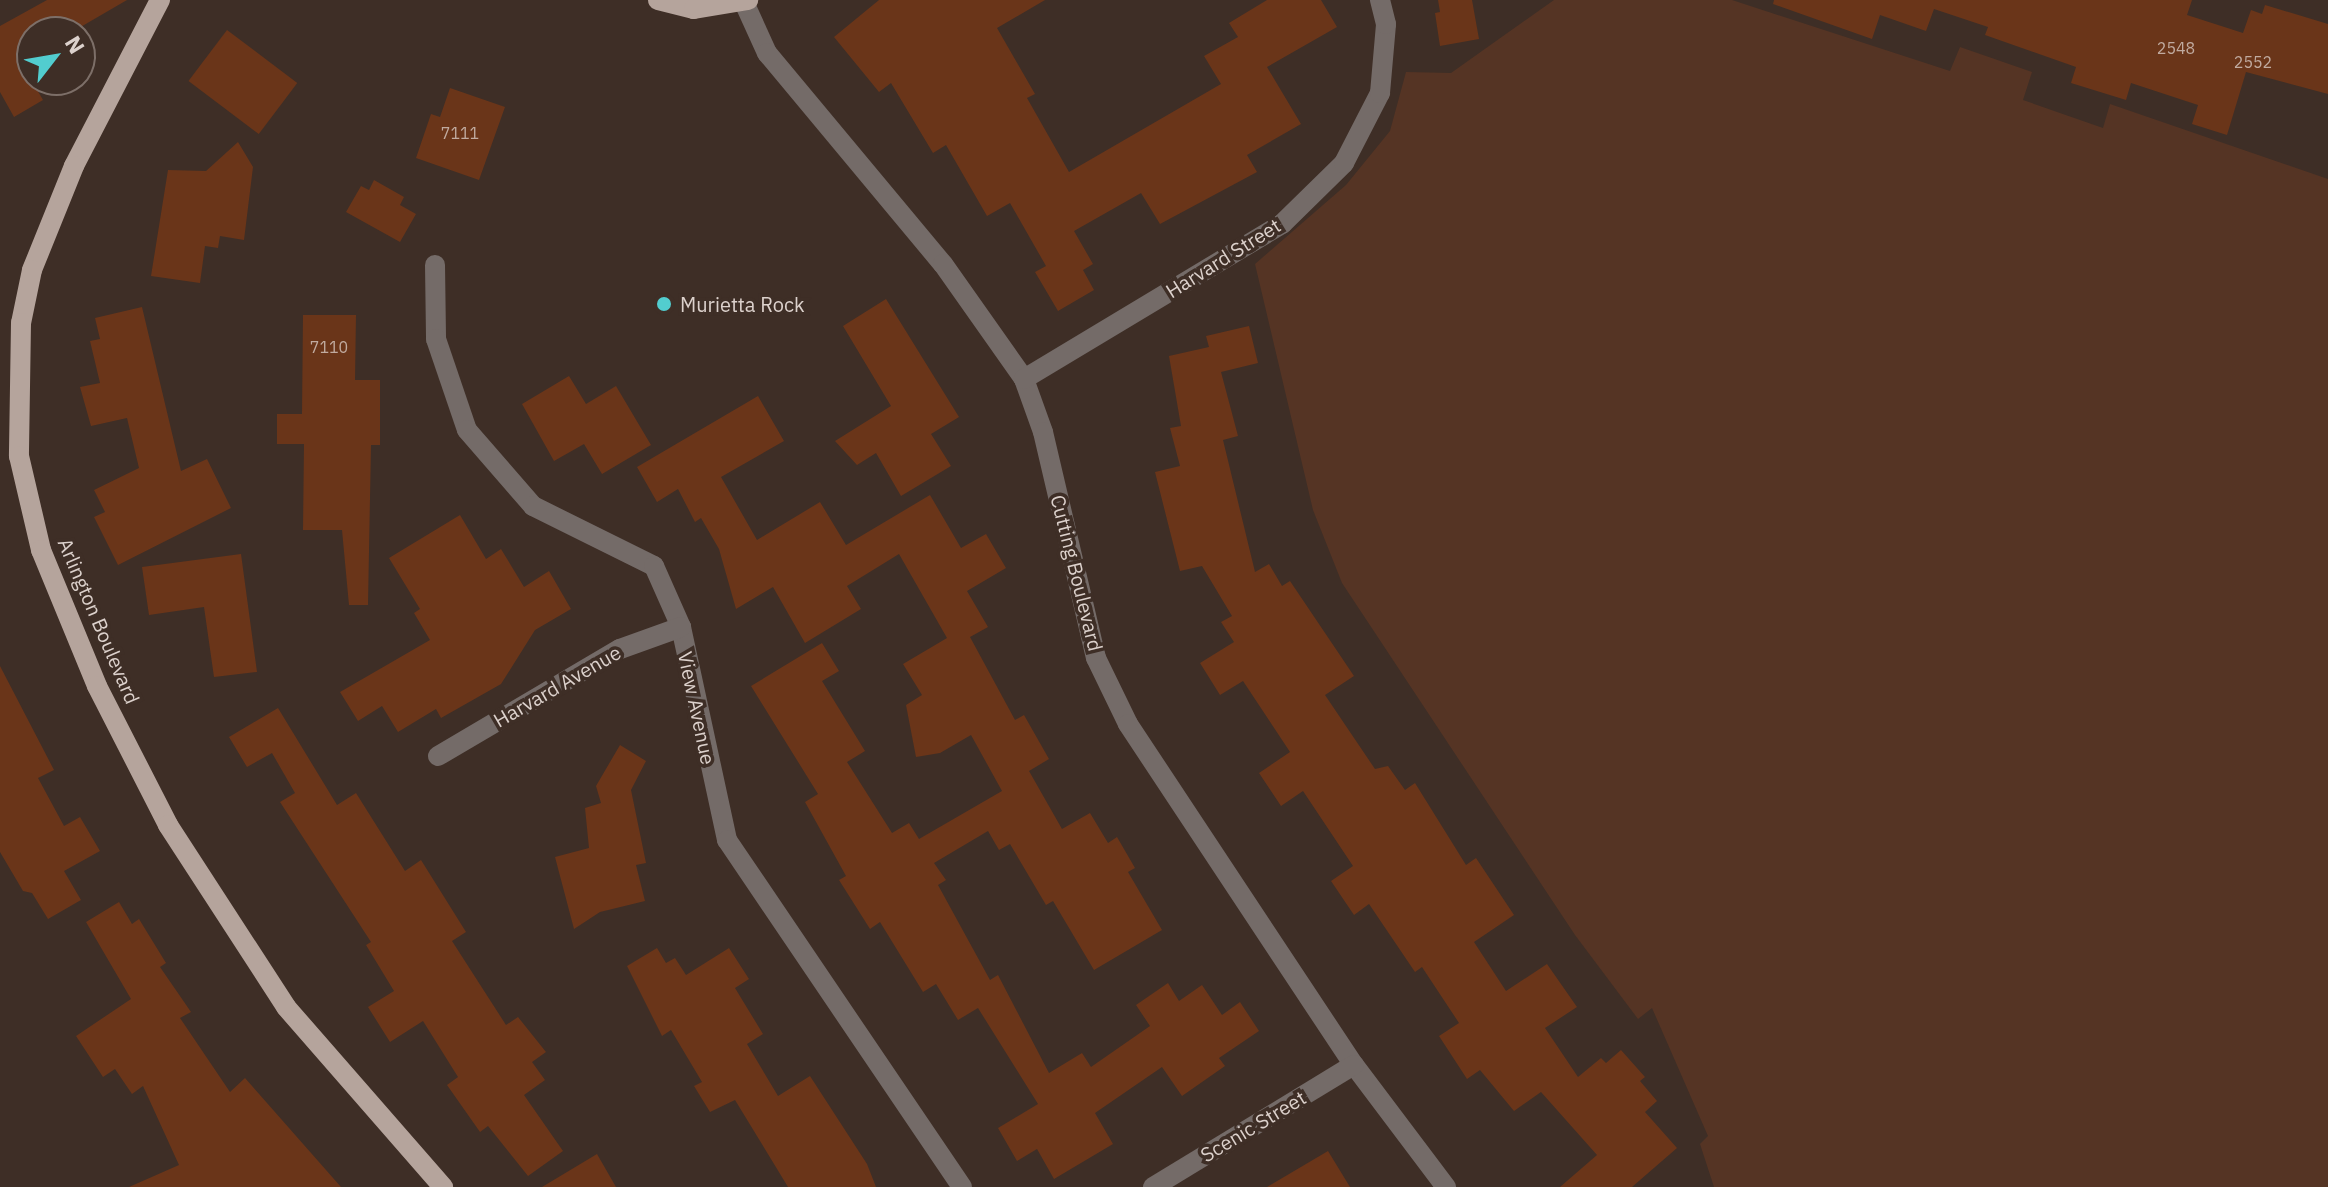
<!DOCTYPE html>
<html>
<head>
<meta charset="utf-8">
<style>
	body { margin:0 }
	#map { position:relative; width:2328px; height:1187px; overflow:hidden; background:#3e2e26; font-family:"IBM Plex Sans",sans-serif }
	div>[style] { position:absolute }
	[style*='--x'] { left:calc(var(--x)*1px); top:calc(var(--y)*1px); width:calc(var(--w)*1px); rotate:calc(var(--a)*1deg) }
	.green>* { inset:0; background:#553424 }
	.building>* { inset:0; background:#6a3519; transform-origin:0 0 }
	.minor>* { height:20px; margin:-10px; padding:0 10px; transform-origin:10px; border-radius:10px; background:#746b68 }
	.major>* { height:20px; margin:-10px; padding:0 10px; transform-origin:10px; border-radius:10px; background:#b5a49c }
	.dots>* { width:22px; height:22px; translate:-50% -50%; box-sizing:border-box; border:4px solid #3e2e26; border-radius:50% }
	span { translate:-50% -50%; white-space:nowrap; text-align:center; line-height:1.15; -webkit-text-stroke:7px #3e2e26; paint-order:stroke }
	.number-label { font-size:16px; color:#c0aa9f }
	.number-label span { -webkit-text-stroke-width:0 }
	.street-label { font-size:20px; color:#dcd1cc }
	.poi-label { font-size:20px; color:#dcd1cc }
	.left { translate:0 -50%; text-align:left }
	.north { position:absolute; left:16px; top:16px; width:80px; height:80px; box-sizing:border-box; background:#3e2e26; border:2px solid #7d6f68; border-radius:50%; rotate:59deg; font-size:22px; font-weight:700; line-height:32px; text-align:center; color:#dcd1cc }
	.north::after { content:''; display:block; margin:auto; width:28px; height:36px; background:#52cdcf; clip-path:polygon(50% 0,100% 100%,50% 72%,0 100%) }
</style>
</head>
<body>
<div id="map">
	<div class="green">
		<i style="clip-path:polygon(1554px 0,1732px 0,1950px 71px,1960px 47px,2032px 72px,2023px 100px,2103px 128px,2110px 104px,2328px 179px,2328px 1187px,1714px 1187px,1700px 1144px,1708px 1136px,1652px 1008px,1638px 1019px,1575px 935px,1342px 583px,1313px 510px,1255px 264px,1346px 185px,1390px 131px,1406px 72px,1451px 73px)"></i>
	</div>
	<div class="building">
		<i style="clip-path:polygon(47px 0,127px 0,72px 32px,32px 32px,32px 55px,21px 62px,43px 100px,14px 117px,0 92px,0 26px)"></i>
		<i style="clip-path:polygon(879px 0,1045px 0,997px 28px,1035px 94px,1027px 98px,1069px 172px,1221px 84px,1204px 56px,1238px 37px,1229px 23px,1267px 0,1321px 0,1337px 27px,1267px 67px,1301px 124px,1247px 155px,1257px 172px,1160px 224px,1141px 193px,1074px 231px,1093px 264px,1083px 270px,1094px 290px,1058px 311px,1035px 272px,1046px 266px,1010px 203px,987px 216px,946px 145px,933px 153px,891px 83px,879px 92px,834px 37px)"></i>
		<i style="clip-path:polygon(1438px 0,1472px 0,1479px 39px,1440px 46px,1435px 13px,1440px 12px)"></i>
		<i style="clip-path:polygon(1774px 0,2192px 0,2187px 15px,2243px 33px,2251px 10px,2262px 14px,2265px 5px,2328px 24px,2328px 94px,2246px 72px,2227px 135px,2192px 124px,2198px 105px,2131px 83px,2126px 100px,2071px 83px,2076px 67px,1985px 35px,1988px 27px,1934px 9px,1926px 31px,1880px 15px,1872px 39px,1773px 4px)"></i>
		<i style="left:227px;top:30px;width:88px;height:64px;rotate:37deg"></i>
		<i style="clip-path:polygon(450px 88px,505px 107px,479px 180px,416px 158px,431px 114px,440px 117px)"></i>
		<i style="clip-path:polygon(238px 142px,253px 167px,244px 240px,220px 236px,218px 248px,205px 246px,200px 283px,151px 276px,168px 170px,206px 171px)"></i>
		<i style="clip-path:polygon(374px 180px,404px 197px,400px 205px,416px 214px,400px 242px,346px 212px,361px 186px,369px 190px)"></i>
		<i style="clip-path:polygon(886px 299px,959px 417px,931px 434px,951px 466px,901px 496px,876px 453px,857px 465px,835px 441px,891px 406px,843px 326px)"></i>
		<i style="clip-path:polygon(142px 307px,181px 471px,207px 459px,231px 508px,118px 565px,94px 517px,105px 512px,94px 490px,139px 468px,127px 418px,91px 426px,80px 387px,100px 383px,90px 341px,100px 339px,95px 318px)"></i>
		<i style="clip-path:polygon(303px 315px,356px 315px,355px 380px,380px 380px,380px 445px,371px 445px,368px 605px,349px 605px,342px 530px,303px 530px,304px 444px,277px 444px,277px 414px,302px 414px)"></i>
		<i style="clip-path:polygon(1249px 326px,1258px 363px,1221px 372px,1238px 436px,1223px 440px,1255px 572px,1269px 564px,1282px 586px,1290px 581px,1354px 676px,1325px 695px,1375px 769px,1388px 766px,1405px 790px,1415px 783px,1466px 865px,1476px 858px,1514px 915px,1474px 942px,1506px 991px,1547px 964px,1577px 1007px,1545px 1028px,1578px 1077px,1601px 1058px,1606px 1063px,1621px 1050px,1645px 1077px,1640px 1081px,1657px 1101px,1645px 1112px,1677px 1148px,1632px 1187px,1560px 1187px,1597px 1155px,1541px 1092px,1514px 1111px,1480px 1070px,1467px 1079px,1439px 1036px,1459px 1023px,1422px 967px,1415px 972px,1369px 904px,1354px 915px,1331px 881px,1353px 866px,1303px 791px,1281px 806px,1259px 773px,1290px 752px,1243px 681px,1220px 695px,1200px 663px,1234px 642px,1221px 622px,1232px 616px,1202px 566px,1180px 571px,1155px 472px,1180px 466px,1170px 428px,1181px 426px,1169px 356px,1209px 347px,1206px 336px)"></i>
		<i style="clip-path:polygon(569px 376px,586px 404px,616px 386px,651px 445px,602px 474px,584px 444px,554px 461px,522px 404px)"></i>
		<i style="clip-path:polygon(758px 396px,784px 441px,721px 477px,757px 540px,820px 502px,846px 545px,930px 495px,961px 548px,986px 534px,1006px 568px,967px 591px,988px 627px,970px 637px,1015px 720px,1024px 715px,1049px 759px,1029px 771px,1062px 829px,1090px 813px,1108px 843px,1117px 837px,1135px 868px,1128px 872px,1162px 930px,1094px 970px,1053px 901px,1046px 905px,1010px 844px,999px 850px,988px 831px,934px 863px,946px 880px,938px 885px,990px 980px,998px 975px,1049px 1073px,1082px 1053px,1091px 1067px,1150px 1026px,1136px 1005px,1168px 983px,1179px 1001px,1202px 985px,1222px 1015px,1240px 1002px,1259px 1031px,1219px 1058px,1225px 1066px,1182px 1096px,1162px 1067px,1095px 1113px,1113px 1144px,1054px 1179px,1037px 1149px,1017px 1161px,998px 1128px,1038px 1104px,978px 1008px,958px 1020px,936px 984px,923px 992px,880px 922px,870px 929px,839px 880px,846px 876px,805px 802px,818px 794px,751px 686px,822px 643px,839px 671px,822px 681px,865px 751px,847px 762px,892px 833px,909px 823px,919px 839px,1002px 791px,971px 735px,940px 753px,916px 757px,906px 705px,922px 695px,903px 664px,947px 638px,899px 554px,847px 586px,861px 609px,805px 643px,773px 587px,736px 609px,719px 549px,701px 518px,695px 522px,678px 489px,657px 502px,637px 467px)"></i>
		<i style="clip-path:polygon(460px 515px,486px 559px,501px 549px,524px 587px,549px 571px,571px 609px,535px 630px,501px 684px,441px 718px,436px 709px,398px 732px,382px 706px,358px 721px,340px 692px,430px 640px,414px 613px,420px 609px,389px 558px)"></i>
		<i style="clip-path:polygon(241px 554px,257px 672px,214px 677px,204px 607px,149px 615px,142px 567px)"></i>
		<i style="clip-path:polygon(0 666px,54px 770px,38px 778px,64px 826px,80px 817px,100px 851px,64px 871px,81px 900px,48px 919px,32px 893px,23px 891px,0 852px)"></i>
		<i style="clip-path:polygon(278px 708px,337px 805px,356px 793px,405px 871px,421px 860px,466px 932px,452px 941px,506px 1025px,518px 1017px,546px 1052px,532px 1062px,545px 1080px,524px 1095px,563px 1151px,528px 1176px,488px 1126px,480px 1132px,447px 1085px,458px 1077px,423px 1021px,390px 1042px,368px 1007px,394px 991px,366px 945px,371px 942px,280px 802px,295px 793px,272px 753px,247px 767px,229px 737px)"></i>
		<i style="clip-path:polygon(620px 745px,646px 761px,631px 790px,646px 863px,636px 865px,645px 901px,600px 912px,574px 929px,555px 857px,589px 848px,585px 808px,601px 803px,596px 786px)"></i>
		<i style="clip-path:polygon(119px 902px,132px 924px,139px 919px,166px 963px,160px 967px,191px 1012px,180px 1018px,230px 1092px,245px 1078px,341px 1187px,129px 1187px,179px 1165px,143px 1086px,132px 1094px,115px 1069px,103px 1077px,76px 1036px,131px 999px,86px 922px)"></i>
		<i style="clip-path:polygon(657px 948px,666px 963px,675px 958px,686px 975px,729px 948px,749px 979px,735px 988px,763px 1034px,747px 1044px,778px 1096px,810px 1076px,867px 1164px,876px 1187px,788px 1187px,735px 1100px,710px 1112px,694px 1086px,702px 1082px,671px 1030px,662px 1036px,627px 966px)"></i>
		<i style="clip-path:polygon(1328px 1151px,1350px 1187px,1267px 1187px)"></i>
		<i style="clip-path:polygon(597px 1154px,616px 1187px,542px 1187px)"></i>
	</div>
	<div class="minor">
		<i style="--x:743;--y:0;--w:58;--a:65.6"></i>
		<i style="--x:767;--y:53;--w:275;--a:50.2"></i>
		<i style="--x:943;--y:264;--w:141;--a:54.8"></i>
		<i style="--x:1024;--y:379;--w:56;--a:70.3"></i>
		<i style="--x:1043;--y:432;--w:232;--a:76.8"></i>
		<i style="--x:1096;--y:658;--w:73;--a:64.1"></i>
		<i style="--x:1128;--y:724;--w:409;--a:56.5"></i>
		<i style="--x:1354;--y:1065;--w:153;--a:53"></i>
		<i style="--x:435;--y:265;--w:74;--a:89.2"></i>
		<i style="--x:436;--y:339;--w:96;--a:71.2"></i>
		<i style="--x:467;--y:430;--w:101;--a:49"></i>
		<i style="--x:533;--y:506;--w:135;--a:26.4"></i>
		<i style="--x:654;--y:566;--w:67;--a:66.1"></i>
		<i style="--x:681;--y:627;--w:218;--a:77.8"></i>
		<i style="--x:727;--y:840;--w:419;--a:55.9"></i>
		<i style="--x:1024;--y:379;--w:301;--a:-31"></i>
		<i style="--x:1282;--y:224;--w:87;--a:-44.5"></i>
		<i style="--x:1344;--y:163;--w:79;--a:-62.8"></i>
		<i style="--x:1380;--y:93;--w:69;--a:-85"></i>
		<i style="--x:1386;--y:24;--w:25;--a:-104"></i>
		<i style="--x:438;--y:756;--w:211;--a:-30.5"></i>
		<i style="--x:620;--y:649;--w:65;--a:-19.8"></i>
		<i style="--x:1153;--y:1187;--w:235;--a:-31.3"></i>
	</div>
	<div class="major">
		<i style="--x:160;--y:0;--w:187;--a:117.4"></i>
		<i style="--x:74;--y:166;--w:112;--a:112"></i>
		<i style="--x:32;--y:270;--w:54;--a:101.7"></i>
		<i style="--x:21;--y:323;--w:133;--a:90.9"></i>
		<i style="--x:19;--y:456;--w:97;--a:76.8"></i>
		<i style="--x:41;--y:550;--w:147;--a:67.6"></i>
		<i style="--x:97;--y:686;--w:156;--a:62.9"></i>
		<i style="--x:168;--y:825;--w:217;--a:57"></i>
		<i style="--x:286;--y:1007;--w:239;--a:48.9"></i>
		<i style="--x:658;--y:0;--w:37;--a:14"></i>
		<i style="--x:694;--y:9;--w:55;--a:-9.5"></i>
	</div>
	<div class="dots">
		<i style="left:664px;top:304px;background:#52cdcf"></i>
	</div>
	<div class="number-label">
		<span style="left:2176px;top:48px">2548</span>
		<span style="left:2253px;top:62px">2552</span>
		<span style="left:460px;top:133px">7111</span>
		<span style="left:329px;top:347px">7110</span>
	</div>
	<div class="street-label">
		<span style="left:1223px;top:258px;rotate:-32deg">Harvard Street</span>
		<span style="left:1077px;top:573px;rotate:76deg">Cutting Boulevard</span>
		<span style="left:99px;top:621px;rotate:67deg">Arlington Boulevard</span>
		<span style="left:557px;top:686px;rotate:-30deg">Harvard Avenue</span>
		<span style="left:697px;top:708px;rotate:78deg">View Avenue</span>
		<span style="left:1253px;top:1126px;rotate:-31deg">Scenic Street</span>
	</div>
	<div class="poi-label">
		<span class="left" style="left:680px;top:304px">Murietta Rock</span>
	</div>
	<div class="north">N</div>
</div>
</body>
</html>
